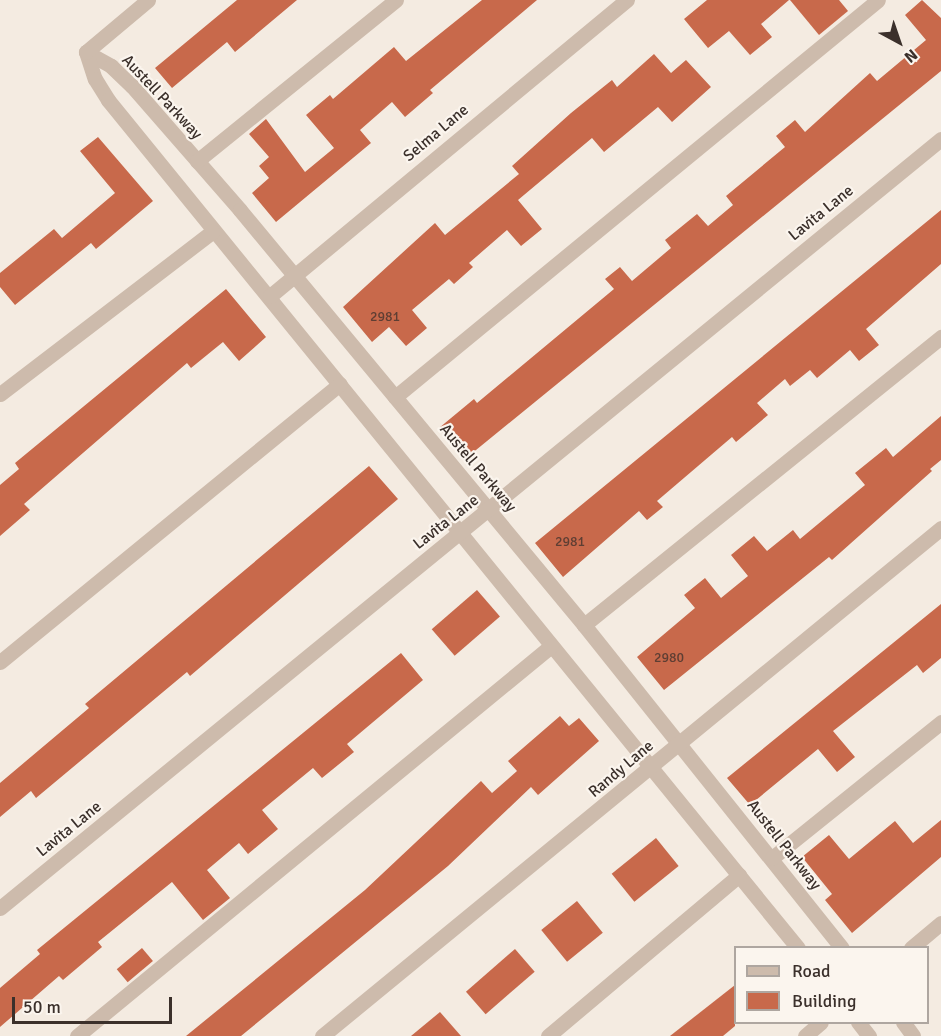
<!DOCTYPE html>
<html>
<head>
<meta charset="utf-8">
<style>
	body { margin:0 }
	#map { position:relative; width:941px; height:1036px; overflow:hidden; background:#f4ebe1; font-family:Signika,sans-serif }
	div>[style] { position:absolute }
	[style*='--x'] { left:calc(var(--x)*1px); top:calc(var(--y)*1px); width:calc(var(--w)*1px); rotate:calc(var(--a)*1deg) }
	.building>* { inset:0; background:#c8694b; transform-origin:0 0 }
	.minor>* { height:15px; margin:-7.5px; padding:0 7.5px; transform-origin:7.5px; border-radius:7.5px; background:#cdbbac }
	span { translate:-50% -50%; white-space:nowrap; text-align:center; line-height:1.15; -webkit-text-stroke:4.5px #fbf5ee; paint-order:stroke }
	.number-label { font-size:14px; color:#5e3e33 }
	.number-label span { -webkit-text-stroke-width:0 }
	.street-label { font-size:16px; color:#3b302b }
	.legend { position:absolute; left:734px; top:946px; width:195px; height:78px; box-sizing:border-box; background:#fbf5ee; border:2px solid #aea6a0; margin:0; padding:8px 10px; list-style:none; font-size:18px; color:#3b302b }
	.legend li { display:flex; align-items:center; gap:12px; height:30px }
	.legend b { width:30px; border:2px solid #aea6a0 }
	.north { position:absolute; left:869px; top:12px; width:60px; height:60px; -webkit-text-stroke:4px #fbf5ee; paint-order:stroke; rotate:140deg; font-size:16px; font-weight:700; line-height:24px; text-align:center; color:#3b302b }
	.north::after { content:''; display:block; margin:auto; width:21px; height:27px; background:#3b302b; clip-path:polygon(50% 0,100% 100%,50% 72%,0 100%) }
	.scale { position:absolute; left:12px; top:997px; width:160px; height:27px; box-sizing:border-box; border:3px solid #3b302b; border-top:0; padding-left:8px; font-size:18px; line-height:21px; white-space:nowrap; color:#3b302b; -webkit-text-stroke:4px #fbf5ee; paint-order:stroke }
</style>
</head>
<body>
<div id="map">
	<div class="building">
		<i style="clip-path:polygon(237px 0,297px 0,235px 52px,227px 42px,172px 88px,155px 68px)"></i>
		<i style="clip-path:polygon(482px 0,537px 0,430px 90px,433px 93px,405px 117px,392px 102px,360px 130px,371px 143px,276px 222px,252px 193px,269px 178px,259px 166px,269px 157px,249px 134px,266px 119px,305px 172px,334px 148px,306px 115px,330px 95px,333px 99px,394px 47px,406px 61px)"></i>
		<i style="clip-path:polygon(707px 0,789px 0,761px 24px,772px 37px,750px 55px,729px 31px,708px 48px,684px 19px)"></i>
		<i style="clip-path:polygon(790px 0,839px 0,848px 11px,819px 35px)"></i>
		<i style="clip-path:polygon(922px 0,941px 18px,941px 71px,465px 459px,439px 428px,474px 399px,477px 403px,614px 289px,605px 279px,620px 267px,632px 281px,671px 248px,665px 240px,697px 214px,708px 226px,733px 205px,726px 196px,785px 147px,776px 136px,795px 120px,805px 132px,870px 73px,877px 81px,926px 40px,905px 15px)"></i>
		<i style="clip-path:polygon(654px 54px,671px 73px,686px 60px,711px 87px,672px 122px,658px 107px,604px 152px,592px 138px,518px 200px,542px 229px,521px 246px,507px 230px,469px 263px,473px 267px,454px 284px,449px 279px,412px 310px,427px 328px,406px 346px,389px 327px,372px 342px,343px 307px,435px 223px,445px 235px,519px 174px,512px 166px,571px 113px,612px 80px,617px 87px)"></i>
		<i style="clip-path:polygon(98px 137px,153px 201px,96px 249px,91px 243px,15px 305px,0 287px,0 273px,54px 229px,62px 238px,115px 193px,80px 151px)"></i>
		<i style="clip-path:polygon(941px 210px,941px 264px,866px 329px,879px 345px,859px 361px,850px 350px,817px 378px,810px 370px,790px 386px,785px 379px,757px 403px,768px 415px,736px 442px,732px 437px,657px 501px,663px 507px,647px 520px,639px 511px,563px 577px,535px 543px)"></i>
		<i style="clip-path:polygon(226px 289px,266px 337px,239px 361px,223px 342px,191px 368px,187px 363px,24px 504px,30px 510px,0 536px,0 485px,19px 469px,15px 463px)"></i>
		<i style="clip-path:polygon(941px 416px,941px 460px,930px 469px,932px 471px,832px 560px,829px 557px,664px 690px,637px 657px,695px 608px,684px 595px,705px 578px,721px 598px,748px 576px,731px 555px,754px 536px,767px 551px,793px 530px,800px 539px,865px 485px,855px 473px,886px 448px,893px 457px)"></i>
		<i style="clip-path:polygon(369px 466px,398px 499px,190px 676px,187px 672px,36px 798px,31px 791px,0 817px,0 783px,89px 708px,85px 704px)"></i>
		<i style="left:477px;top:590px;width:35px;height:60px;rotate:49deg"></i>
		<i style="clip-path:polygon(941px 604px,941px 658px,923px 673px,917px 665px,833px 731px,855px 757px,837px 772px,818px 749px,750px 805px,727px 778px)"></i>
		<i style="clip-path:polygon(401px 653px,423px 680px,347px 744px,354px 752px,322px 778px,313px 768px,262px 810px,278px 829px,248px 854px,239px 843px,207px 870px,230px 898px,203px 920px,172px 882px,98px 942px,102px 947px,63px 980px,59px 976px,0 1027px,0 988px,40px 954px,37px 950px)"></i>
		<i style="clip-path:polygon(560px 716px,569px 726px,579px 718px,599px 741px,538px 795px,531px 787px,448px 866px,241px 1036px,186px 1036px,365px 890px,481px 781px,492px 793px,517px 771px,508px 761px)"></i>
		<i style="clip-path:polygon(941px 820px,941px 857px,852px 933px,825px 900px,832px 894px,802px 857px,829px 835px,849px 859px,895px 821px,913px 843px)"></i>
		<i style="left:656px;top:838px;width:36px;height:57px;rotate:51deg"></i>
		<i style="left:577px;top:901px;width:41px;height:46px;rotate:51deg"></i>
		<i style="left:142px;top:948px;width:17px;height:33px;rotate:50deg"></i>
		<i style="left:515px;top:949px;width:30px;height:65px;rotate:49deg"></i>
		<i style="clip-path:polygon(735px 985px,735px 1026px,723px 1036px,670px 1036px)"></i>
		<i style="clip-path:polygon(440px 1012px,461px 1036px,411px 1036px)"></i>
	</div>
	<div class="minor">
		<i style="--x:86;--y:52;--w:29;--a:29"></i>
		<i style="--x:111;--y:66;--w:29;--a:44"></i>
		<i style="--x:132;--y:86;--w:164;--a:48.9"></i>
		<i style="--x:240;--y:210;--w:539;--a:50.34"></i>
		<i style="--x:584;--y:625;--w:413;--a:51.4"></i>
		<i style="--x:86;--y:52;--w:28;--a:72"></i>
		<i style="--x:95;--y:79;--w:25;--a:58"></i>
		<i style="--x:108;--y:100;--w:1093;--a:50.87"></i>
		<i style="--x:86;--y:52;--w:81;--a:-40"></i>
		<i style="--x:197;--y:161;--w:256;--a:-39"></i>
		<i style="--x:270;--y:296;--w:464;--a:-39.7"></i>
		<i style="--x:0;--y:394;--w:267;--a:-37.4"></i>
		<i style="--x:395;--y:397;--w:625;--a:-39.42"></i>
		<i style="--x:584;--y:625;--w:459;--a:-38.9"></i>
		<i style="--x:0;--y:662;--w:439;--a:-39.3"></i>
		<i style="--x:772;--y:858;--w:217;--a:-38.8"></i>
		<i style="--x:0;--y:908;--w:1215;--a:-39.26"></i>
		<i style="--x:911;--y:948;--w:39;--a:-40"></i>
		<i style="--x:858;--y:1022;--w:18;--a:52"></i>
		<i style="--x:903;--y:1022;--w:17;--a:54"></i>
		<i style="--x:77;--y:1036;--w:614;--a:-39.45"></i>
		<i style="--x:322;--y:1036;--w:801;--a:-39.37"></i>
		<i style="--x:548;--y:1036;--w:250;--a:-40.1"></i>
		<i style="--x:805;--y:1036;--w:21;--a:-41"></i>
	</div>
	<div class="number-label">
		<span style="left:385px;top:317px">2981</span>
		<span style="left:570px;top:542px">2981</span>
		<span style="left:669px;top:658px">2980</span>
	</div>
	<div class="street-label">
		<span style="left:162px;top:97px;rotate:47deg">Austell Parkway</span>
		<span style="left:436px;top:133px;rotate:-40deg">Selma Lane</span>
		<span style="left:821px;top:213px;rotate:-39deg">Lavita Lane</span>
		<span style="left:478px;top:468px;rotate:50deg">Austell Parkway</span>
		<span style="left:446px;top:522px;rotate:-38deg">Lavita Lane</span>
		<span style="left:621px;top:769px;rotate:-40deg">Randy Lane</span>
		<span style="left:69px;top:829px;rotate:-39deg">Lavita Lane</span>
		<span style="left:784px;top:845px;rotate:52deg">Austell Parkway</span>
	</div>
	<ul class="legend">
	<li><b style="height:8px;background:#cdbbac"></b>Road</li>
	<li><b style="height:16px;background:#c8694b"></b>Building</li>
	</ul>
	<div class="north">N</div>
	<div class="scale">50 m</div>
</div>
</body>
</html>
